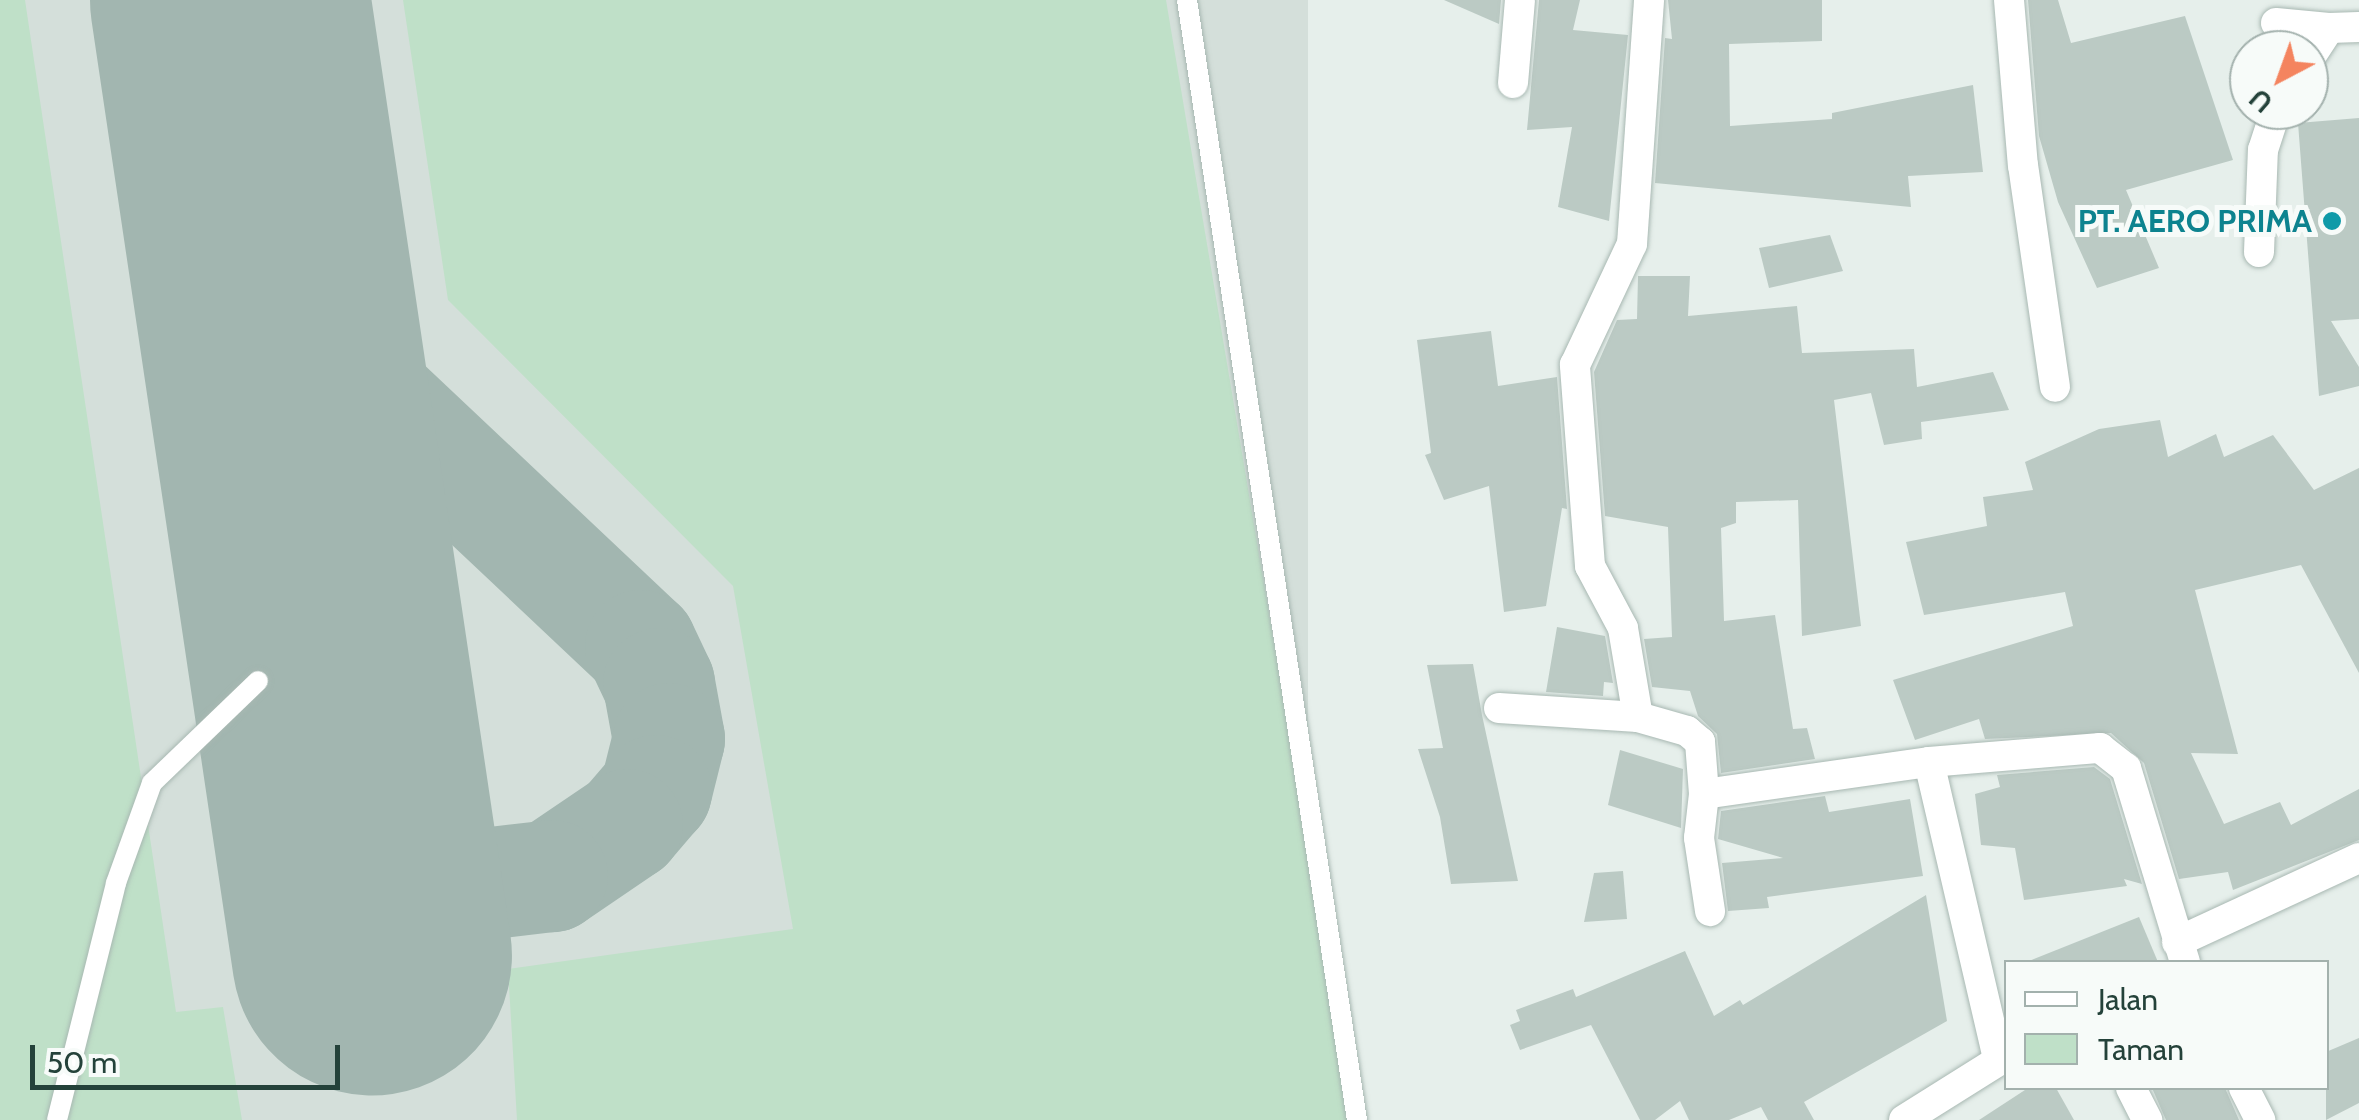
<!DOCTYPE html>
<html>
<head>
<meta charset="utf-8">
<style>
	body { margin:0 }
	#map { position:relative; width:2359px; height:1120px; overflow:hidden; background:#e6efeb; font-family:Cabin,sans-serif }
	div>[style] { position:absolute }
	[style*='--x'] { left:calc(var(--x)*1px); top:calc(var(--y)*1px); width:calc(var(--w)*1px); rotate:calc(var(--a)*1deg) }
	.built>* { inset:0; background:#d4dfda; transform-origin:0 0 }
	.green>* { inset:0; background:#bfe0c8 }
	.taxiway>* { height:112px; margin:-56px; padding:0 56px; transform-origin:56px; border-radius:56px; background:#a2b6b0 }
	.runway>* { height:280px; margin:-140px; padding:0 140px; transform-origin:140px; border-radius:140px; background:#a2b6b0 }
	.building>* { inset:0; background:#bbcac4 }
	.roads { filter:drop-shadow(0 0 2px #a8b8b2) drop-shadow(0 0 2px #a8b8b2) }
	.lane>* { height:20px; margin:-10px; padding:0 10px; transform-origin:10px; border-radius:10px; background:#fff }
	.street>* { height:30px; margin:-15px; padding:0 15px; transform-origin:15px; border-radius:15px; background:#fff }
	.dots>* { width:28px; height:28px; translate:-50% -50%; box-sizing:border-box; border:5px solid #f7fbf9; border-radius:50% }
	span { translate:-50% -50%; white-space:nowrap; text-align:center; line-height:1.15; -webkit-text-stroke:10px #f7fbf9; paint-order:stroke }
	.culture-label { font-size:32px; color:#0d838f; font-weight:700 }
	.right { translate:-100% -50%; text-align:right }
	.legend { position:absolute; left:2004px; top:960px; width:325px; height:130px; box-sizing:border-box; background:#f7fbf9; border:2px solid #a3b1ad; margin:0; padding:12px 18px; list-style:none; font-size:30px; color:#24423a }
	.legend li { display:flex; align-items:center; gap:20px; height:50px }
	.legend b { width:50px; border:2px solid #a3b1ad }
	.north { position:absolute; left:2229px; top:30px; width:100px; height:100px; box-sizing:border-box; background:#f7fbf9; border:2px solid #a3b1ad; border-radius:50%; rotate:221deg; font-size:28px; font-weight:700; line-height:40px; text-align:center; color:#24423a }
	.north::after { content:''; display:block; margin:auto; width:35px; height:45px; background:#f4845f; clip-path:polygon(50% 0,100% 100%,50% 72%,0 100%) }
	.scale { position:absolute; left:30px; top:1045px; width:310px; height:45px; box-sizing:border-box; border:5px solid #24423a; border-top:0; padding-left:12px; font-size:30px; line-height:35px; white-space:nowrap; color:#24423a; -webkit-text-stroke:8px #f7fbf9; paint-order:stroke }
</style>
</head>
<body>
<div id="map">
	<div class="built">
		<i style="left:0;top:0;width:1308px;height:1120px"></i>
	</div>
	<div class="green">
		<i style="clip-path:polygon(0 0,25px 0,176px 1012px,223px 1007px,242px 1120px,0 1120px)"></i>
		<i style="clip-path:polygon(403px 0,1166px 0,1354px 1120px,517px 1120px,508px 969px,793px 929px,733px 586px,448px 300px)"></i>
	</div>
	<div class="taxiway">
		<i style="--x:259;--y:197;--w:81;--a:68.2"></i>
		<i style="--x:289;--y:272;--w:71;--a:60.6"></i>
		<i style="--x:324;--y:334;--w:66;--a:51.7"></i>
		<i style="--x:365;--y:386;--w:379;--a:43.3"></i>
		<i style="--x:641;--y:646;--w:42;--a:64.7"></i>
		<i style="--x:659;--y:684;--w:56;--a:79.7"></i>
		<i style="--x:669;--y:739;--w:54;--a:104"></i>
		<i style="--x:656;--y:791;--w:45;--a:130.5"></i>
		<i style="--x:627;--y:825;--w:91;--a:145.8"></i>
		<i style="--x:552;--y:876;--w:129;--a:173.3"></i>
		<i style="--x:424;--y:891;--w:65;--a:-167.5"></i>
		<i style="--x:361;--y:877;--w:88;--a:-147"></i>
		<i style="--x:287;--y:829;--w:40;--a:-118"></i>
		<i style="--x:268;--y:794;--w:113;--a:-95.1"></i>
		<i style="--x:258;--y:681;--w:46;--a:-86.3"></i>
		<i style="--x:261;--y:635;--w:90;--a:-75.8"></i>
		<i style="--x:283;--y:548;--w:50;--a:-63.9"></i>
	</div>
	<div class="runway">
		<i style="--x:230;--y:0;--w:966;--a:81.55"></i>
	</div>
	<div class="building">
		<i style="clip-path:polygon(1444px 0,1501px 0,1499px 24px)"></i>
		<i style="clip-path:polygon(1539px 0,1580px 0,1573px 30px,1628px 35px,1609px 221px,1558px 207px,1572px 127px,1527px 130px)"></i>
		<i style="clip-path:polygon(1668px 0,1822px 0,1822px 41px,1729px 44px,1730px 126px,1832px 119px,1832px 113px,1973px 85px,1983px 172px,1908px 176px,1911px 207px,1655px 183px,1665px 38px,1672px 39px)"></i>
		<i style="clip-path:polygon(2028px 0,2058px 0,2071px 43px,2185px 16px,2233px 160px,2126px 190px,2159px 268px,2097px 288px,2058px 202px,2039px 136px)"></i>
		<i style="clip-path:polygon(2359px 118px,2359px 319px,2331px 321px,2359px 367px,2359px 386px,2319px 396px,2298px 123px)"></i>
		<i style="clip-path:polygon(1830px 235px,1843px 271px,1769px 288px,1759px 248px)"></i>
		<i style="clip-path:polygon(1638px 276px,1690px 276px,1688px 316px,1797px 306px,1802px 353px,1914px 349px,1917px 387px,1993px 372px,2009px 410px,1921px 422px,1922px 439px,1884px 445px,1871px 393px,1834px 400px,1861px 626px,1802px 636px,1798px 500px,1736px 502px,1736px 523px,1721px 528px,1724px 621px,1775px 615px,1793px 729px,1807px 728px,1815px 759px,1721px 773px,1717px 734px,1698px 716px,1690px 691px,1652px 687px,1644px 639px,1672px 637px,1668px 527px,1605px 516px,1594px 372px,1617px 320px,1637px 319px)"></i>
		<i style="clip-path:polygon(1491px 331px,1498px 386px,1557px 377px,1567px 509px,1562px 508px,1546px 606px,1504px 612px,1489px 486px,1444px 500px,1425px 455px,1431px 453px,1417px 340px)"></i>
		<i style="clip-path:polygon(2160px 420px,2168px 457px,2216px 434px,2224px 457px,2273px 435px,2314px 490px,2359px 468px,2359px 673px,2301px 565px,2195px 590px,2238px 754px,2191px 753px,2224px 824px,2280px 802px,2291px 825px,2359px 789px,2359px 840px,2233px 890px,2228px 872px,2179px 879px,2144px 763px,2111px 733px,1985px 739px,1979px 719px,1915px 740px,1893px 680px,2073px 626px,2065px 592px,1924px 615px,1906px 542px,1987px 526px,1983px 497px,2033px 490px,2025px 462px,2099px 429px)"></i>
		<i style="clip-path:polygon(1557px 627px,1605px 636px,1613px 683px,1604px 682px,1603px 696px,1546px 692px)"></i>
		<i style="clip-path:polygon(1473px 664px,1482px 715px,1518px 881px,1451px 884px,1440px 817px,1418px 749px,1443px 748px,1427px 665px)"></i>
		<i style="clip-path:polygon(1620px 750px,1683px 769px,1681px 828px,1608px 805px)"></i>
		<i style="clip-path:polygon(2094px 767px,2110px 779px,2142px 884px,2124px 879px,2127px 886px,2024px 900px,2015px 848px,1981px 845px,1975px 794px,2000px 787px,1997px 775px)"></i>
		<i style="clip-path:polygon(1825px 796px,1829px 812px,1910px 799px,1923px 876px,1767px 897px,1769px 908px,1728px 911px,1722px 863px,1783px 858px,1718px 839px,1721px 811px)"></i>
		<i style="clip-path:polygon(1623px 871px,1627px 919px,1584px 922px,1594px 873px)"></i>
		<i style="clip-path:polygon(1926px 895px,1947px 1021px,1804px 1102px,1814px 1120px,1768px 1120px,1761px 1107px,1729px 1120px,1689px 1120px,1680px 1101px,1655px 1120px,1640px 1120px,1591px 1025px,1520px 1050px,1510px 1025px,1520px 1021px,1516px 1010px,1573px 989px,1576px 997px,1685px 951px,1714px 1016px,1740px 1000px,1743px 1005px)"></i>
		<i style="clip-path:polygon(2139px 917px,2158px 962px,2030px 962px,2029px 961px)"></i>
		<i style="clip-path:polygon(2359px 1038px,2359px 1103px,2326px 1120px,2326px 1052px)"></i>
		<i style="clip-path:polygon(2028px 1088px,2056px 1088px,2074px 1120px,1979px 1120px)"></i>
		<i style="clip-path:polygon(2152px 1088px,2225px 1088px,2239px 1120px,2166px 1120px)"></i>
	</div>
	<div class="roads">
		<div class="lane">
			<i style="--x:1187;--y:0;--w:1133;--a:81.37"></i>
			<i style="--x:57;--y:1120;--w:244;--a:-76"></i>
			<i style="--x:116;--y:883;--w:106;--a:-70.2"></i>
			<i style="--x:152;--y:783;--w:147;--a:-43.9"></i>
		</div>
		<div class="street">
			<i style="--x:2009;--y:0;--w:166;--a:85.2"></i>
			<i style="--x:2023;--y:165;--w:224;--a:81.8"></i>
			<i style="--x:2276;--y:23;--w:53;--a:5.4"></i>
			<i style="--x:2309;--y:59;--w:37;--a:-57"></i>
			<i style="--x:2329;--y:28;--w:30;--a:-2"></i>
			<i style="--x:1513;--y:83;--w:83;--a:-85.2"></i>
			<i style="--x:2259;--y:252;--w:102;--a:-87.8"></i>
			<i style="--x:2263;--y:150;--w:42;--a:-72"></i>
			<i style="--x:1499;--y:708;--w:139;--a:3.7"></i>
			<i style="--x:1638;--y:717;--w:51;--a:15.9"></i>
			<i style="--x:1687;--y:731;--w:17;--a:40"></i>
			<i style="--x:1700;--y:742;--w:52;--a:85.6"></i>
			<i style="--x:1704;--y:794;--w:227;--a:-8.1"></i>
			<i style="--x:1929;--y:762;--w:172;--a:-4.7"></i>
			<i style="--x:2100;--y:748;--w:33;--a:38"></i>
			<i style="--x:2126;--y:768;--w:203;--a:73.1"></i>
			<i style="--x:1638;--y:717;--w:90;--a:-99.6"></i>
			<i style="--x:1623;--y:628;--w:70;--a:-118"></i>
			<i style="--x:1590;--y:566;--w:202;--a:-94.3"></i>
			<i style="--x:1575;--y:365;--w:134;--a:-64.8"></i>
			<i style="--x:1632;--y:244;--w:245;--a:-86"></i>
			<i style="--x:1929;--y:762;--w:305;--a:76.9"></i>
			<i style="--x:1704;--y:794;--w:44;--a:96.5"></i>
			<i style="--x:1699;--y:838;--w:74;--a:81.4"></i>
			<i style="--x:2177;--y:942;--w:200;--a:-24.8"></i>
			<i style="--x:2131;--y:1088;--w:36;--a:63"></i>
			<i style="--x:2244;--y:1088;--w:36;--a:63"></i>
			<i style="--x:1904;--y:1120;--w:120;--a:-32.1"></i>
		</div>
	</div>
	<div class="dots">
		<i style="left:2332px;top:221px;background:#0f9aa8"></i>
	</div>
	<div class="culture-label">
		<span class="right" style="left:2312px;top:221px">PT. AERO PRIMA</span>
	</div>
	<ul class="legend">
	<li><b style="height:12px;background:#fff"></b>Jalan</li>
	<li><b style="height:28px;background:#bfe0c8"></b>Taman</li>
	</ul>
	<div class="north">U</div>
	<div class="scale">50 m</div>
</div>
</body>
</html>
